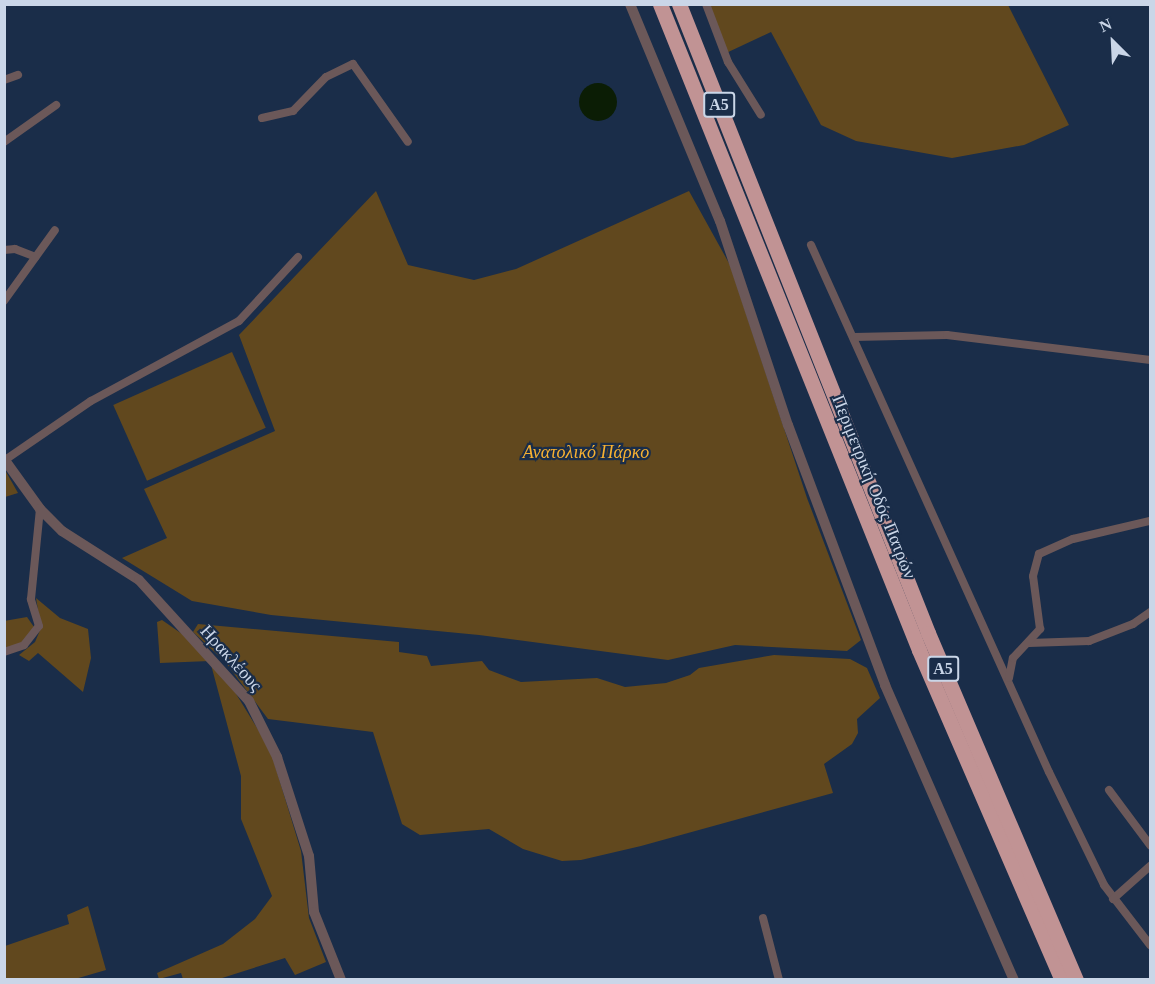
<!DOCTYPE html>
<html>
<head>
<meta charset="utf-8">
<style>
	body { margin:0 }
	#map { position:relative; width:1155px; height:984px; overflow:hidden; background:#1a2d49; font-family:"Times New Roman",serif }
	div>[style] { position:absolute }
	[style*='--x'] { left:calc(var(--x)*1px); top:calc(var(--y)*1px); width:calc(var(--w)*1px); rotate:calc(var(--a)*1deg) }
	.green>* { inset:0; background:#61481e; transform-origin:0 0 }
	.water>* { inset:0; background:#0b1d05 }
	.round { border-radius:50% }
	.minor>* { height:8px; margin:-4px; padding:0 4px; transform-origin:4px; border-radius:4px; background:#6b5859 }
	.tertiary>* { height:10px; margin:-5px; padding:0 5px; transform-origin:5px; border-radius:5px; background:#6b5859 }
	.motorway>* { height:15px; margin:-7.5px; padding:0 7.5px; transform-origin:7.5px; border-radius:7.5px; background:#c19394 }
	span { translate:-50% -50%; white-space:nowrap; text-align:center; line-height:1.15; -webkit-text-stroke:4.5px #1a2d49; paint-order:stroke }
	.shield-label span { padding:2px 4px; background:#1a2d49; border:2px solid; border-radius:4px; -webkit-text-stroke-width:0 }
	.shield-label { font-size:16px; color:#cad6e8; font-weight:700 }
	.park-label { font-size:18px; color:#f7b132; font-style:italic }
	.street-label { font-size:18px; color:#cad6e8 }
	.frame { position:absolute; inset:0; border:6px solid #cad6e8; pointer-events:none }
	.north { position:absolute; left:1083px; top:12px; width:60px; height:60px; -webkit-text-stroke:4px #1a2d49; paint-order:stroke; rotate:336deg; font-size:16px; font-weight:700; line-height:24px; text-align:center; color:#cad6e8 }
	.north::after { content:''; display:block; margin:auto; width:21px; height:27px; background:#cad6e8; clip-path:polygon(50% 0,100% 100%,50% 72%,0 100%) }
</style>
</head>
<body>
<div id="map">
	<div class="green">
		<i style="clip-path:polygon(707px 5px,1008px 5px,1069px 125px,1024px 145px,952px 158px,856px 141px,821px 125px,771px 32px,724px 54px)"></i>
		<i style="clip-path:polygon(376px 191px,408px 265px,474px 280px,516px 269px,689px 191px,730px 265px,807px 498px,861px 640px,847px 651px,735px 645px,668px 660px,479px 635px,271px 615px,192px 601px,122px 558px,167px 538px,144px 489px,275px 431px,239px 335px)"></i>
		<i style="left:232px;top:352px;width:83px;height:130px;rotate:66deg"></i>
		<i style="clip-path:polygon(5px 470px,18px 493px,5px 497px,4px 497px)"></i>
		<i style="clip-path:polygon(36px 598px,60px 618px,88px 629px,91px 658px,83px 692px,38px 653px,29px 661px,19px 655px,35px 642px,41px 628px)"></i>
		<i style="clip-path:polygon(27px 617px,34px 627px,27px 640px,5px 650px,4px 621px)"></i>
		<i style="clip-path:polygon(162px 620px,185px 636px,210px 660px,230px 684px,270px 749px,301px 851px,309px 918px,326px 962px,295px 975px,285px 958px,219px 979px,183px 979px,181px 973px,159px 979px,157px 973px,223px 944px,255px 919px,272px 896px,241px 819px,241px 776px,210px 661px,160px 663px,157px 622px)"></i>
		<i style="clip-path:polygon(198px 624px,399px 642px,399px 652px,427px 656px,431px 666px,482px 661px,489px 670px,521px 682px,597px 678px,625px 687px,666px 683px,690px 675px,699px 668px,774px 655px,850px 659px,867px 668px,880px 698px,857px 719px,858px 733px,852px 744px,824px 764px,833px 793px,641px 846px,581px 860px,562px 861px,523px 849px,489px 829px,420px 835px,402px 824px,373px 732px,268px 719px,226px 663px,193px 632px)"></i>
		<i style="clip-path:polygon(88px 906px,106px 970px,75px 979px,5px 979px,5px 946px,69px 924px,67px 915px)"></i>
	</div>
	<div class="water">
		<i class="round" style="left:579px;top:83px;width:38px;height:38px"></i>
	</div>
	<div class="minor">
		<i style="--x:706;--y:4;--w:62;--a:69.2"></i>
		<i style="--x:728;--y:62;--w:62;--a:58.1"></i>
		<i style="--x:4;--y:80;--w:15;--a:-20"></i>
		<i style="--x:262;--y:118;--w:32;--a:-13"></i>
		<i style="--x:293;--y:111;--w:47;--a:-45.9"></i>
		<i style="--x:326;--y:77;--w:30;--a:-26"></i>
		<i style="--x:353;--y:64;--w:95;--a:54.8"></i>
		<i style="--x:4;--y:142;--w:64;--a:-35.4"></i>
		<i style="--x:811;--y:245;--w:578;--a:65.7"></i>
		<i style="--x:1049;--y:772;--w:126;--a:64"></i>
		<i style="--x:1104;--y:885;--w:76;--a:52.5"></i>
		<i style="--x:4;--y:250;--w:11;--a:-5"></i>
		<i style="--x:15;--y:249;--w:22;--a:21"></i>
		<i style="--x:4;--y:301;--w:87;--a:-54.3"></i>
		<i style="--x:854;--y:337;--w:93;--a:-1.2"></i>
		<i style="--x:947;--y:335;--w:205;--a:7"></i>
		<i style="--x:5;--y:460;--w:104;--a:-34.5"></i>
		<i style="--x:91;--y:401;--w:168;--a:-28.4"></i>
		<i style="--x:239;--y:321;--w:87;--a:-47.3"></i>
		<i style="--x:1029;--y:643;--w:60;--a:-1.9"></i>
		<i style="--x:1089;--y:641;--w:47;--a:-21.1"></i>
		<i style="--x:1133;--y:624;--w:21;--a:-35"></i>
		<i style="--x:4;--y:652;--w:21;--a:-19"></i>
		<i style="--x:24;--y:645;--w:24;--a:-52"></i>
		<i style="--x:39;--y:626;--w:28;--a:-107"></i>
		<i style="--x:31;--y:599;--w:90;--a:-84.3"></i>
		<i style="--x:1009;--y:678;--w:20;--a:-79"></i>
		<i style="--x:1013;--y:658;--w:40;--a:-47"></i>
		<i style="--x:1040;--y:629;--w:53;--a:-97.5"></i>
		<i style="--x:1033;--y:576;--w:23;--a:-75"></i>
		<i style="--x:1039;--y:554;--w:37;--a:-24"></i>
		<i style="--x:1073;--y:539;--w:79;--a:-13.2"></i>
		<i style="--x:1109;--y:790;--w:69;--a:53.3"></i>
		<i style="--x:1113;--y:899;--w:50;--a:-41.7"></i>
		<i style="--x:763;--y:918;--w:64;--a:75.5"></i>
	</div>
	<div class="tertiary">
		<i style="--x:630;--y:4;--w:235;--a:67.5"></i>
		<i style="--x:720;--y:221;--w:215;--a:71.6"></i>
		<i style="--x:788;--y:425;--w:278;--a:69.5"></i>
		<i style="--x:885;--y:685;--w:322;--a:66.4"></i>
		<i style="--x:4;--y:459;--w:62;--a:54.2"></i>
		<i style="--x:40;--y:509;--w:31;--a:45"></i>
		<i style="--x:62;--y:531;--w:91;--a:32.5"></i>
		<i style="--x:139;--y:580;--w:164;--a:47.7"></i>
		<i style="--x:249;--y:701;--w:63;--a:63.4"></i>
		<i style="--x:277;--y:757;--w:104;--a:72.1"></i>
		<i style="--x:309;--y:856;--w:56;--a:84.9"></i>
		<i style="--x:314;--y:912;--w:73;--a:68.3"></i>
	</div>
	<div class="motorway">
		<i style="--x:660;--y:4;--w:696;--a:68.15"></i>
		<i style="--x:919;--y:650;--w:360;--a:66.6"></i>
		<i style="--x:679;--y:4;--w:676;--a:68.4"></i>
		<i style="--x:928;--y:633;--w:377;--a:66.9"></i>
	</div>
	<div class="shield-label">
		<span style="left:719px;top:105px">Α5</span>
		<span style="left:943px;top:669px">Α5</span>
	</div>
	<div class="park-label">
		<span style="left:586px;top:452px">Ανατολικό Πάρκο</span>
	</div>
	<div class="street-label">
		<span style="left:874px;top:487px;rotate:68deg">Περιμετρική Οδός Πατρών</span>
		<span style="left:231px;top:658px;rotate:48deg">Ηρακλέους</span>
	</div>
	<div class="frame"></div>
	<div class="north">N</div>
</div>
</body>
</html>
